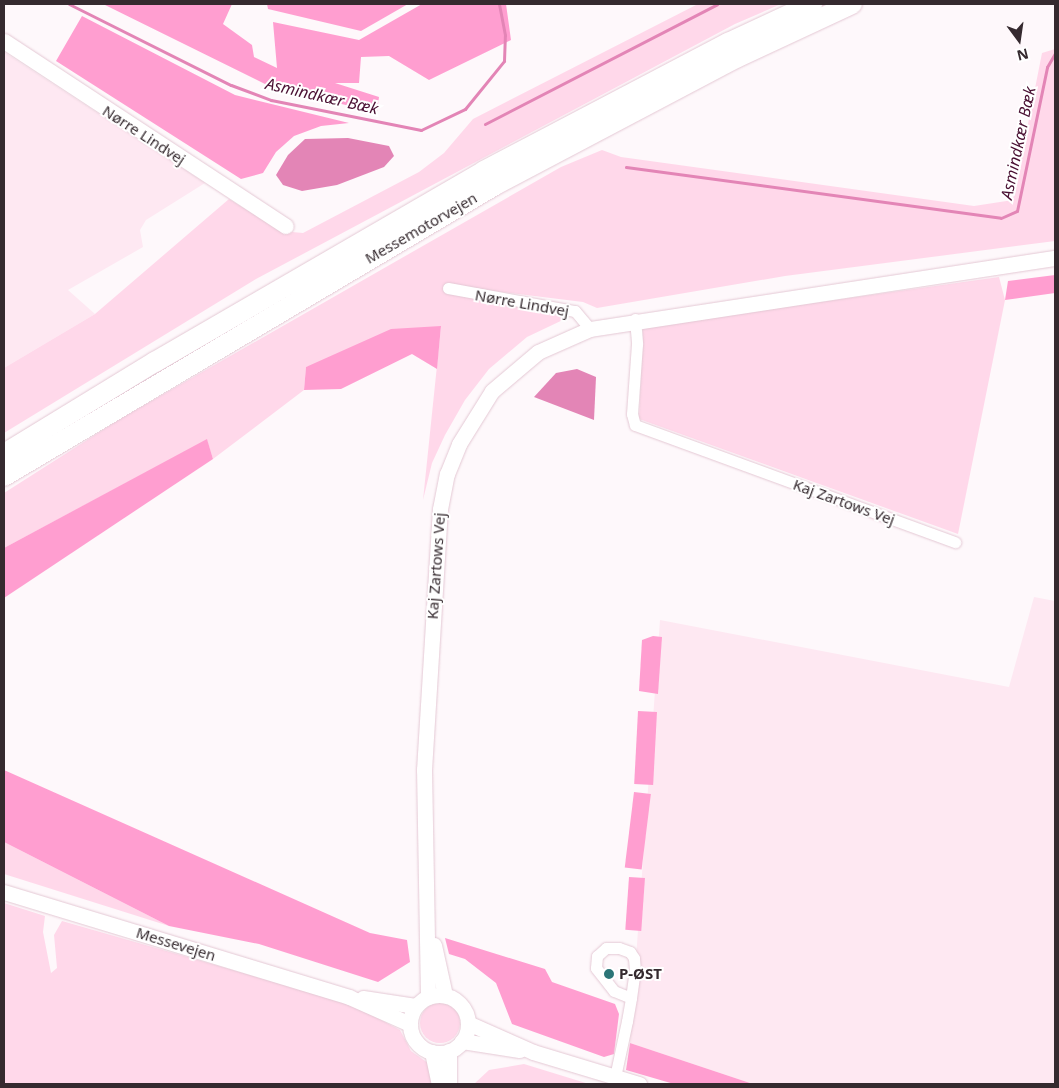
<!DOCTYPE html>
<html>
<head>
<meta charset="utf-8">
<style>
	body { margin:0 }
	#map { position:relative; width:1059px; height:1088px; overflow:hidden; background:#fef8fb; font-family:"Noto Sans",sans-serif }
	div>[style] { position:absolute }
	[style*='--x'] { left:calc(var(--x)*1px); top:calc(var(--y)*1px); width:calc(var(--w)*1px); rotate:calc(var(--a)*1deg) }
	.built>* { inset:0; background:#fee8f2 }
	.green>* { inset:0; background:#ffd8ea }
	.round { border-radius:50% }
	.forest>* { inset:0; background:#ff9ed0; transform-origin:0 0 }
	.water>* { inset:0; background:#e385b6 }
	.stream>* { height:3px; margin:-1.5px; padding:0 1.5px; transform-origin:1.5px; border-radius:1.5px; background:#e385b6 }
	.roads { filter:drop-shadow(0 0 1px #e4c8d4) drop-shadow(0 0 1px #e4c8d4) }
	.street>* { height:11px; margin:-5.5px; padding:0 5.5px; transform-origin:5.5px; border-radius:5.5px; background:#fff }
	.secondary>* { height:15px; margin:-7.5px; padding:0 7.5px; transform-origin:7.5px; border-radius:7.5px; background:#fff }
	.secondary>.ring { margin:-7.5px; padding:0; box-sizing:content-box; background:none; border:15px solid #fff; border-radius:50% }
	.highway>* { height:20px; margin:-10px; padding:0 10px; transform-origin:10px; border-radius:10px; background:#fff }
	.dots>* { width:14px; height:14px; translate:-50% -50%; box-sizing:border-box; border:2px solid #fff; border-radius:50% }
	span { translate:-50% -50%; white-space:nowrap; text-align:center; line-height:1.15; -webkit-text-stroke:4px #fff; paint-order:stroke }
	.street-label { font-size:15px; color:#352a2f }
	.poi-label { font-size:15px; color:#352a2f; font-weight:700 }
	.left { translate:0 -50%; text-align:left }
	.water-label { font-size:16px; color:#4a1033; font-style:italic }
	.frame { position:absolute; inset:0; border:5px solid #352a2f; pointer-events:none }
	.north { position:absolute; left:994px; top:15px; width:50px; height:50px; -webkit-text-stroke:4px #fff; paint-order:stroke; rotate:166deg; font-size:14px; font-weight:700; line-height:20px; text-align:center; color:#352a2f }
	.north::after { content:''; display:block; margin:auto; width:18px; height:22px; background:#352a2f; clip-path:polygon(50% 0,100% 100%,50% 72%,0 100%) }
</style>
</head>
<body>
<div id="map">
	<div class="built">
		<i style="clip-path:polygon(4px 52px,205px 183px,146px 220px,140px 230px,143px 247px,68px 290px,95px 314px,4px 368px)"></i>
		<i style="clip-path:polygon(1034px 597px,1055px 601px,1055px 1084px,753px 1084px,630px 1043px,660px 620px,1009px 687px)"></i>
	</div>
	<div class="green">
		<i style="clip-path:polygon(698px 4px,781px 4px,735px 24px,256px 279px,4px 433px,4px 368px,95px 314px,229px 199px,281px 231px,303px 233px,419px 172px,444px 153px,473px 119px)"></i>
		<i style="clip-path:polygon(1055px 49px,1055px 241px,785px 276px,597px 308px,583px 302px,447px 285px,443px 290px,567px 318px,527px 337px,489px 369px,465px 400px,445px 435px,432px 463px,423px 500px,441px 327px,306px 367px,304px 390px,213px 459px,207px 440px,4px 548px,4px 493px,120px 419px,561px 167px,602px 150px,621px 157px,974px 206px,1013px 200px,1042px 53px)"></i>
		<i style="clip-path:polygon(999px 277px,1005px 300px,958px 534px,639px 419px,643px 327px)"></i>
		<i style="clip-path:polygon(4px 842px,169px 926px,4px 874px)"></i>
		<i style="clip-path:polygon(4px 903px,45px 916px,43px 932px,51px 973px,57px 968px,54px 935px,62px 921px,351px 1004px,400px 1030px,411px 1051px,428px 1063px,434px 1084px,4px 1084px)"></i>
		<i class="round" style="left:420px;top:1003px;width:40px;height:40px"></i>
		<i style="clip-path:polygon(524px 1064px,589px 1084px,474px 1084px,489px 1070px)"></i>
	</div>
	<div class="forest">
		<i style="clip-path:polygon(103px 4px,232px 4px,223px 24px,252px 45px,254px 57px,277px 68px,273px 22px,359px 40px,422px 4px,506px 4px,511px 40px,429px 80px,389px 56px,361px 57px,359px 83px,335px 83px,379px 97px,377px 112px,275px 89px)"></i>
		<i style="clip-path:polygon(267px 4px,408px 4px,361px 31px,268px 9px)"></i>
		<i style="clip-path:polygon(82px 16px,235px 95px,349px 123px,321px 126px,294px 136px,276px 152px,263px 173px,241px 179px,56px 61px)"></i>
		<i style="clip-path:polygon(1055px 275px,1055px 293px,1005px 300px,1008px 281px)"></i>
		<i style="clip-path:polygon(441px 326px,437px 369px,412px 354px,341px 389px,304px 390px,306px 367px,391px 329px)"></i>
		<i style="clip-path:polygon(207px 439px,213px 459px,4px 598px,4px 548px)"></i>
		<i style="clip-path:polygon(653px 636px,662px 637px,658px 694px,639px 691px,642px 640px)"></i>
		<i style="left:638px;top:711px;width:19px;height:73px;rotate:3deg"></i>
		<i style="clip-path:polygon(4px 770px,370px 933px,407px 940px,410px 962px,378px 982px,259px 944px,169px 926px,4px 842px)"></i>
		<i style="left:634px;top:792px;width:17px;height:76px;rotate:7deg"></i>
		<i style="left:629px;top:877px;width:16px;height:53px;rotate:4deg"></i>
		<i style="clip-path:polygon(445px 938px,545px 969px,552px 982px,615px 1004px,619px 1014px,614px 1054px,604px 1057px,512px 1024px,496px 983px,465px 959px,449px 954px)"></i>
		<i style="clip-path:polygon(630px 1043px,753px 1084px,674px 1084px,626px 1070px)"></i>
	</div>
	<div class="water">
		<i style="clip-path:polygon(348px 138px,389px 146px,394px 156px,384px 167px,337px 185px,302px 191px,283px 185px,276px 175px,288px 155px,305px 139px)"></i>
		<i style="clip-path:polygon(577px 369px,596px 377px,594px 420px,534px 397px,556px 373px)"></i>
	</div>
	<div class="stream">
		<i style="--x:69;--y:4;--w:181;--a:26.6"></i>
		<i style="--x:231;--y:85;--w:43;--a:20.6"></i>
		<i style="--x:271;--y:100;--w:153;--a:11.3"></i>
		<i style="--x:421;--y:130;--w:49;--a:-25.5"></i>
		<i style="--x:465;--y:109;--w:62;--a:-50.9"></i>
		<i style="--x:504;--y:61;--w:26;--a:-88"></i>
		<i style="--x:505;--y:35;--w:32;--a:-101"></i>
		<i style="--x:485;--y:124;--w:261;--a:-27.3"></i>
		<i style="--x:626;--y:167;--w:378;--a:7.7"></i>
		<i style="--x:1001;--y:218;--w:17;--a:-24"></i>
		<i style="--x:1017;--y:211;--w:147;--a:-78.2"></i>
		<i style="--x:1047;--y:67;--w:16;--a:-60"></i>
	</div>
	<div class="roads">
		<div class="street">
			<i style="--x:448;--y:288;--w:129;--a:10.3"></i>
			<i style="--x:575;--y:311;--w:23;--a:50"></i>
			<i style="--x:635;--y:319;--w:25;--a:85"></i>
			<i style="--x:637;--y:344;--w:70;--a:94.1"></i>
			<i style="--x:632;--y:414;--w:11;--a:75"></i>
			<i style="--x:635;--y:425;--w:341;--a:20.1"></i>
			<i style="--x:615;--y:1077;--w:57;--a:-77.9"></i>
			<i style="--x:627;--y:1021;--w:23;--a:-80"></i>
			<i style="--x:631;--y:998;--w:28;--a:-82"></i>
			<i style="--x:635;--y:970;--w:12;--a:-95"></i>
			<i style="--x:634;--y:958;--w:7;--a:-124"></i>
			<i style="--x:630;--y:952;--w:12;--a:-160"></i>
			<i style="--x:619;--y:948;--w:13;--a:180"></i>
			<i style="--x:606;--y:948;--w:12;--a:138"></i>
			<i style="--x:597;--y:956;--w:12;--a:95"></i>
			<i style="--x:596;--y:968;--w:29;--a:52"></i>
			<i style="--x:614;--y:991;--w:18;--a:22"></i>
		</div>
		<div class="secondary">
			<i style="--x:4;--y:41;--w:337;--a:33.3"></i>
			<i style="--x:4;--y:892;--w:361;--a:16.9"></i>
			<i style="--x:349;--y:997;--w:67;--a:23.9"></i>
			<i style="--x:434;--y:945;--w:51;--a:77.6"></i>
			<i class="ring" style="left:410px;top:995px;width:43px;height:43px"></i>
			<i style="--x:428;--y:997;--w:227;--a:-91"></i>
			<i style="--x:424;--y:770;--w:261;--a:-86.5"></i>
			<i style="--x:440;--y:509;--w:36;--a:-79"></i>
			<i style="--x:447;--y:474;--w:32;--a:-68"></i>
			<i style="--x:459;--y:444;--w:62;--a:-58.1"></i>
			<i style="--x:492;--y:391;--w:60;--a:-40.3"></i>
			<i style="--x:538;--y:352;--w:57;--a:-23.9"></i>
			<i style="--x:590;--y:329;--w:470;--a:-8.7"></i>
			<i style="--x:363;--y:998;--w:53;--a:8.7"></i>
			<i style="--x:468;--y:1023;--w:71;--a:24"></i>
			<i style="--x:533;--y:1052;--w:111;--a:16.8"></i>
			<i style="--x:462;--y:1041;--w:58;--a:9"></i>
			<i style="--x:432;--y:1052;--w:33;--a:78"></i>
			<i style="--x:449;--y:1084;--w:33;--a:-90"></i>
		</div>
		<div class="highway">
			<i style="--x:4;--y:454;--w:177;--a:-31.4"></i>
			<i style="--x:155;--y:362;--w:380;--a:-30.1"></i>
			<i style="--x:484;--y:171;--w:276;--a:-27.7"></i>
			<i style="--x:728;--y:43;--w:93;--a:-24.9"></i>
			<i style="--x:4;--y:476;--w:571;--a:-30.65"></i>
			<i style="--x:495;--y:185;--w:272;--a:-27.8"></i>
			<i style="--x:736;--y:58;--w:128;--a:-25"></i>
		</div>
	</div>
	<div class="dots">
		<i style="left:609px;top:974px;background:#2b7577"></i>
	</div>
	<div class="street-label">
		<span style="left:144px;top:135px;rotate:33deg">Nørre Lindvej</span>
		<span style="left:421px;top:228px;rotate:-30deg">Messemotorvejen</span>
		<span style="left:522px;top:303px;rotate:10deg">Nørre Lindvej</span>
		<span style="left:844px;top:502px;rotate:20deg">Kaj Zartows Vej</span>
		<span style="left:436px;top:566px;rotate:-86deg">Kaj Zartows Vej</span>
		<span style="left:176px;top:944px;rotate:17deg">Messevejen</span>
	</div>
	<div class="poi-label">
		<span class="left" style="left:619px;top:974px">P-ØST</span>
	</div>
	<div class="water-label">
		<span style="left:322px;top:96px;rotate:13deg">Asmindkær Bæk</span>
		<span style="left:1018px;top:143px;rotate:-78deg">Asmindkær Bæk</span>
	</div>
	<div class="frame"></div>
	<div class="north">N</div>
</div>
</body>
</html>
